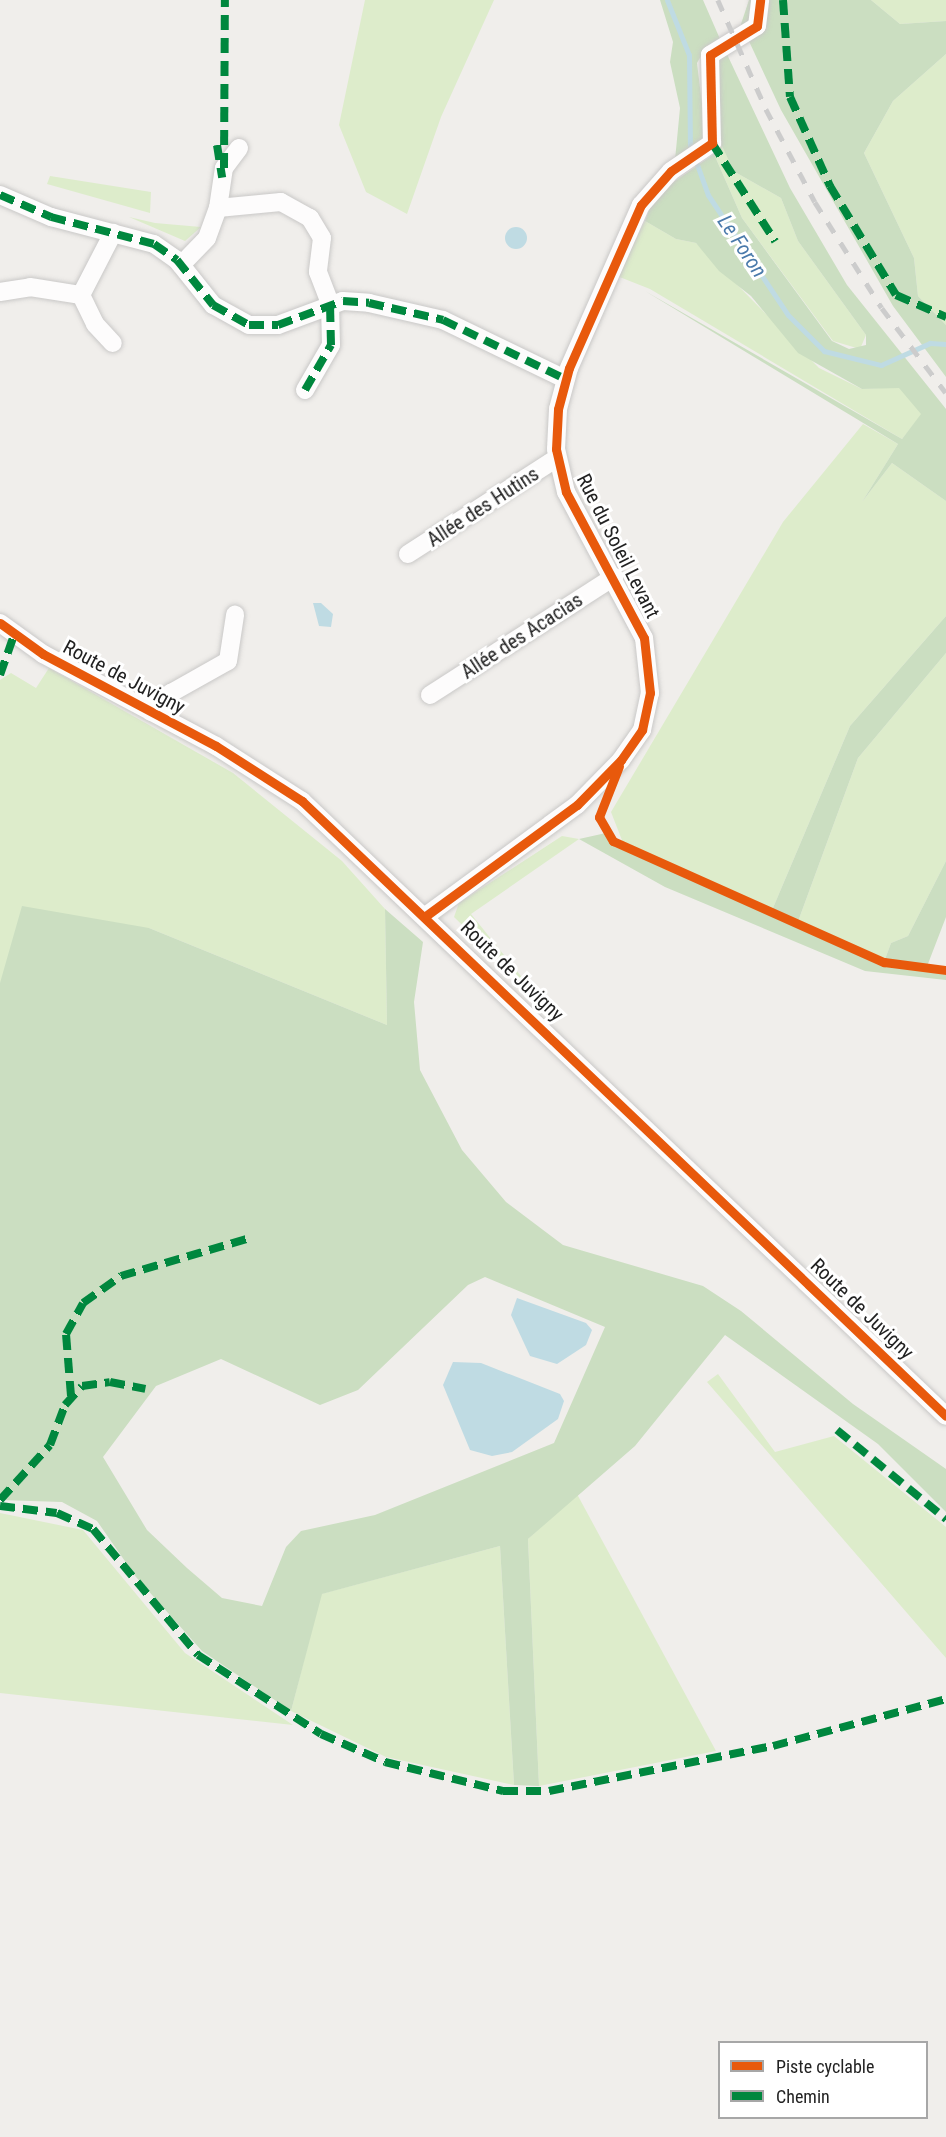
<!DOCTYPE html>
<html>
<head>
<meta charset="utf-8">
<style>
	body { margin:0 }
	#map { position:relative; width:946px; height:2137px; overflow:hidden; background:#f0eeeb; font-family:"Roboto Condensed",sans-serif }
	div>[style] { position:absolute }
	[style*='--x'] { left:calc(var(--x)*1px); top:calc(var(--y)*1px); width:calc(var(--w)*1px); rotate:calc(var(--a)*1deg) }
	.grass>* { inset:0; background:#ddeccb }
	.forest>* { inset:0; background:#cbdec1 }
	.water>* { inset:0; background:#bfdbe3 }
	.round { border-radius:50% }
	.stream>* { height:5px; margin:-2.5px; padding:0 2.5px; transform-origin:2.5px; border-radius:2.5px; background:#bfdbe3 }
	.roads { filter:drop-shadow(0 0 2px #c9c8c7) drop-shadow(0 0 2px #c9c8c7) }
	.minor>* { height:18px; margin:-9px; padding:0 9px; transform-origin:9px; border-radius:9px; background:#fdfcfc }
	.rail>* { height:4.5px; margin-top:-2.25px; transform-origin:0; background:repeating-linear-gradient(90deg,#ccc 0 12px,transparent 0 24px) }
	.quiet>* { height:8px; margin-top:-4px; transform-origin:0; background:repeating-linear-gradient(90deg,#00873e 0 15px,transparent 0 23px) }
	.cycleway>* { height:9px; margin:-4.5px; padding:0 4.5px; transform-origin:4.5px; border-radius:4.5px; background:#e8590c }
	span { translate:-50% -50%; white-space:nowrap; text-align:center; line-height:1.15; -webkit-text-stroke:6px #fff; paint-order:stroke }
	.street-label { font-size:20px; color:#222 }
	.water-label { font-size:21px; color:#4a7aab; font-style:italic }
	.legend { position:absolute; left:718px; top:2041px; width:210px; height:78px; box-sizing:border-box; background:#fff; border:2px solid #a7a7a7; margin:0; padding:8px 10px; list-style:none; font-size:18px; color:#222 }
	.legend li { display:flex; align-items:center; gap:12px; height:30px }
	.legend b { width:30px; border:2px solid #a7a7a7 }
</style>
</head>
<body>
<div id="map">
	<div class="grass">
		<i style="clip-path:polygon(365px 0,494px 0,441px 117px,407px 214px,366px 192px,339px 125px)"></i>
		<i style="clip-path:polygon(871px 0,946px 0,946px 21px,900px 24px)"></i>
		<i style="clip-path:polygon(946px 54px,946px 325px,918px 296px,914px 258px,864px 153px,893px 101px)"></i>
		<i style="clip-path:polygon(721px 144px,735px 172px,781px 198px,798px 241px,866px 335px,860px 349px,833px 341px,742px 218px,714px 154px)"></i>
		<i style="clip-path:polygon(50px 176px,151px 192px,150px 213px,47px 184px)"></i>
		<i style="clip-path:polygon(129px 217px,155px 223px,201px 227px,185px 241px)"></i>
		<i style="clip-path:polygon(645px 221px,676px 239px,696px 243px,819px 368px,862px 389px,899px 387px,922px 414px,902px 439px,650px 289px,617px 276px)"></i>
		<i style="clip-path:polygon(863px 424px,898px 444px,862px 502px,892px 463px,946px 501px,946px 616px,850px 726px,770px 915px,625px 848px,611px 812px,783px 522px)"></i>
		<i style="clip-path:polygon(946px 653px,946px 861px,908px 936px,891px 943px,884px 962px,796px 927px,858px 758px)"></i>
		<i style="clip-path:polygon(49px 668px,233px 773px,342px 861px,385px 909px,387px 1025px,149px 928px,0 983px,0 680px,11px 673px,36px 688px)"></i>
		<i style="clip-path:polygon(562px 836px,579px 839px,471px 914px,545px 1006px,454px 917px,459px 903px)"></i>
		<i style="clip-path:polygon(718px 1374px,775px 1452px,834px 1436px,946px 1527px,946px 1658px,707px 1382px)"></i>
		<i style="clip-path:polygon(577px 1494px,716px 1751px,539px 1786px,528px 1539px)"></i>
		<i style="clip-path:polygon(0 1513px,83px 1530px,185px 1653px,293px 1725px,0 1693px)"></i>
		<i style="clip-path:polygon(500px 1546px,514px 1785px,386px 1757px,291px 1711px,321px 1594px)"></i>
	</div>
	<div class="forest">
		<i style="clip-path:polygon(660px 0,703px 0,720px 39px,707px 46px,697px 63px,706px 137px,675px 160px,680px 108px,670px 62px,673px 42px)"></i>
		<i style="clip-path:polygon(749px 0,871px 0,900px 24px,946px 21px,946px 54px,893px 101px,864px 153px,914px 258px,918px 296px,946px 325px,946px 377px,893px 306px,781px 110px,741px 24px)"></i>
		<i style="clip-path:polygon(725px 50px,790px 188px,847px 285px,946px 409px,946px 501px,892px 463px,862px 502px,898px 444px,645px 291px,902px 439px,921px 414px,899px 388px,862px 389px,798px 353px,751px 296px,719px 271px,696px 243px,676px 239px,645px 221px,655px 195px,714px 154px,742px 218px,832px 341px,849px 349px,866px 345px,866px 335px,798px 241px,781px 198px,735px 172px,730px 163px,721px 144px,716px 82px,719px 56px)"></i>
		<i style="clip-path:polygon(946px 616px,946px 653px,858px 758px,796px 927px,884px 962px,891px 943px,908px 936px,946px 861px,946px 917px,926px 969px,946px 970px,946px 980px,865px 971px,665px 887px,579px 839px,606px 833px,626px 849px,770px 915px,850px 726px)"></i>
		<i style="clip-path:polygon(evenodd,22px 906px,149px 928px,387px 1025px,385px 909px,423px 942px,414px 1002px,420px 1070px,462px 1150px,506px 1202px,563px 1245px,703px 1286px,741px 1311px,853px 1404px,946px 1469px,946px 1512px,878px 1444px,725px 1335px,635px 1446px,528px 1539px,539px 1786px,514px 1785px,500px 1546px,322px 1594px,291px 1711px,202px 1651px,136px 1577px,97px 1521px,62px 1502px,0 1500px,0 983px,22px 906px,485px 1277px,605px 1327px,554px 1443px,375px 1515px,301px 1531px,286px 1547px,262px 1606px,222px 1598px,187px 1568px,147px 1530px,103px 1457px,156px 1386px,221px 1359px,320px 1405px,358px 1390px,468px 1285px,485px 1277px)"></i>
	</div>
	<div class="water">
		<i class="round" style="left:505px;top:227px;width:22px;height:22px"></i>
		<i style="clip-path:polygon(313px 603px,321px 603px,333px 614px,331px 627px,319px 626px)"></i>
		<i style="clip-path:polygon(517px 1298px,586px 1323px,592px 1330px,586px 1345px,557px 1364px,530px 1356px,511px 1315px)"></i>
		<i style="clip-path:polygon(453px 1362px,481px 1363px,560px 1394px,564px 1401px,558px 1419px,512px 1452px,492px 1456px,470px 1450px,443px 1385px)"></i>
	</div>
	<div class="stream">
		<i style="--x:667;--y:0;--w:59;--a:68.2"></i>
		<i style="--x:689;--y:55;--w:90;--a:89.4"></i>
		<i style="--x:690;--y:145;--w:53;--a:70.2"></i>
		<i style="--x:708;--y:195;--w:144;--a:56.3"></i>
		<i style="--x:788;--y:315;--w:51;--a:45"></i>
		<i style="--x:824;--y:351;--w:59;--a:13.8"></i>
		<i style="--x:881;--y:365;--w:54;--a:-24.2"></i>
		<i style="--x:930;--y:343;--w:16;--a:4"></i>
	</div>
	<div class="roads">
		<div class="minor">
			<i style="--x:0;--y:195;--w:56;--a:23.3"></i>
			<i style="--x:51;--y:217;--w:106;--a:14.7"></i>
			<i style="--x:154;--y:244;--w:28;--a:35"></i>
			<i style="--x:177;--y:260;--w:58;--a:51.3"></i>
			<i style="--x:213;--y:305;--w:41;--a:29.1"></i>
			<i style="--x:249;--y:325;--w:29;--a:0"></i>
			<i style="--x:278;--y:325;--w:69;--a:-20.3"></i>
			<i style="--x:343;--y:301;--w:26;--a:4"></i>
			<i style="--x:369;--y:303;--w:76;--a:12.9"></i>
			<i style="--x:443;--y:320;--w:136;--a:25.8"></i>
			<i style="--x:218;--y:208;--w:40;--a:-81.5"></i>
			<i style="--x:224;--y:168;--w:25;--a:-53"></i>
			<i style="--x:181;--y:265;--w:37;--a:-46"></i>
			<i style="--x:207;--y:238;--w:32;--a:-70"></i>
			<i style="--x:218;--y:208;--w:63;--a:-5.4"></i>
			<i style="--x:281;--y:202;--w:33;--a:29"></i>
			<i style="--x:310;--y:218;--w:23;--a:59"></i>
			<i style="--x:322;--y:238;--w:34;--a:97"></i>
			<i style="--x:318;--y:272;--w:34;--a:69"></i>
			<i style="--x:330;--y:304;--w:41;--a:88.6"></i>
			<i style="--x:331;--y:345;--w:52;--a:120"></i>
			<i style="--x:0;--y:292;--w:30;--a:-9"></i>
			<i style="--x:30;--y:287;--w:52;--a:8.9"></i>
			<i style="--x:81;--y:295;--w:70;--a:-62.7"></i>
			<i style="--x:81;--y:295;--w:32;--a:64"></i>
			<i style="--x:95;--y:324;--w:26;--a:47"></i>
			<i style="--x:408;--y:554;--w:177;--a:-32.8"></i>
			<i style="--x:0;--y:623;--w:53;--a:35.8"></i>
			<i style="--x:43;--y:654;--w:196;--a:28"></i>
			<i style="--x:216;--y:746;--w:102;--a:32.6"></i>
			<i style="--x:302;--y:801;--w:890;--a:43.68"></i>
			<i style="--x:430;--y:695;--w:219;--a:-32.7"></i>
			<i style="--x:151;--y:712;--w:28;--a:-44"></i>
			<i style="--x:171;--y:693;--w:65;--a:-29.3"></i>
			<i style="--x:228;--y:661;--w:47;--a:-81.3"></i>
			<i style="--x:427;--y:915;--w:186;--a:-36.3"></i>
			<i style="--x:577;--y:805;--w:63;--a:-45.6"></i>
			<i style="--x:621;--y:760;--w:37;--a:-55"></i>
			<i style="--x:642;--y:730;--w:38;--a:-78"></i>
			<i style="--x:650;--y:693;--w:55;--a:-96.2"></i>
			<i style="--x:644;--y:638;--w:166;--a:-118.1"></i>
			<i style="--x:566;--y:492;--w:44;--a:-103.1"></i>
			<i style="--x:556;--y:449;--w:40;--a:-87.1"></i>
			<i style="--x:558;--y:409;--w:42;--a:-75"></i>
			<i style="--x:569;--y:368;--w:178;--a:-66.2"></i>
			<i style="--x:641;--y:205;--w:45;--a:-48.6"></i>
			<i style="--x:671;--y:171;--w:50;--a:-34.3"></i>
			<i style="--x:712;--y:143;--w:88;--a:-91.3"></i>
			<i style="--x:710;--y:55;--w:55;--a:-31.7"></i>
			<i style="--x:757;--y:26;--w:26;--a:-83"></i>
		</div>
	</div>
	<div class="rail">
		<i style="--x:718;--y:0;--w:119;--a:66.2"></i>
		<i style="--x:766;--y:109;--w:105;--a:62.2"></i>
		<i style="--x:815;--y:202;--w:125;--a:57.7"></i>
		<i style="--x:882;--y:308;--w:106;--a:53"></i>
	</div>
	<div class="quiet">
		<i style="--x:783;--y:0;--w:97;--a:85.9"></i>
		<i style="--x:790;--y:97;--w:98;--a:65.8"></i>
		<i style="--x:830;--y:186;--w:127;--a:58.8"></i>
		<i style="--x:896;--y:295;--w:55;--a:23.7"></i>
		<i style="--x:712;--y:143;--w:117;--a:57.3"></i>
		<i style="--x:217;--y:145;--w:33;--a:81"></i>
		<i style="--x:224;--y:168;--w:168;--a:-89.7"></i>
		<i style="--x:0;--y:195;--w:56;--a:23.3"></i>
		<i style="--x:51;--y:217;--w:106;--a:14.7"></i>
		<i style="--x:154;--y:244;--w:28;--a:35"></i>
		<i style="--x:177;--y:260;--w:58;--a:51.3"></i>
		<i style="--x:213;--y:305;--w:41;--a:29.1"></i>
		<i style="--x:249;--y:325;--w:29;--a:0"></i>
		<i style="--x:278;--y:325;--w:69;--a:-20.3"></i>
		<i style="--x:343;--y:301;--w:26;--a:4"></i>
		<i style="--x:369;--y:303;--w:76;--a:12.9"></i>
		<i style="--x:443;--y:320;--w:136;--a:25.8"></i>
		<i style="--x:305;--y:390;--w:52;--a:-60"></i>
		<i style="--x:331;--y:345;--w:41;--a:-91.4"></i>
		<i style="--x:0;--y:675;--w:42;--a:-70.7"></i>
		<i style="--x:71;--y:1396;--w:62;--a:-94.6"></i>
		<i style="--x:66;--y:1334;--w:35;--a:-61"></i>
		<i style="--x:83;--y:1303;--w:47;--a:-35.4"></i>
		<i style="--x:121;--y:1276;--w:134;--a:-16.4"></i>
		<i style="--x:837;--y:1430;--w:141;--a:39.2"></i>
		<i style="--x:0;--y:1500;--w:74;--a:-47.7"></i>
		<i style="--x:50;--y:1445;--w:43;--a:-69.4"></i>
		<i style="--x:65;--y:1405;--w:25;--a:-48"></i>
		<i style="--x:82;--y:1386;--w:28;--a:-8"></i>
		<i style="--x:110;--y:1382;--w:36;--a:11"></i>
		<i style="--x:0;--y:1506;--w:57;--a:7"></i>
		<i style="--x:57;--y:1513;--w:39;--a:24"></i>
		<i style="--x:93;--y:1529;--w:164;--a:50.2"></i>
		<i style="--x:198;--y:1655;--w:146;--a:32.7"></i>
		<i style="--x:321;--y:1734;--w:70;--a:23.6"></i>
		<i style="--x:385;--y:1762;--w:122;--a:13.8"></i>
		<i style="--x:503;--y:1791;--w:46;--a:0"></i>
		<i style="--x:549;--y:1791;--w:228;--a:-11.4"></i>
		<i style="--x:773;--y:1746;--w:179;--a:-15.2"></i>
	</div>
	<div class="cycleway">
		<i style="--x:0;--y:623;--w:53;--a:35.8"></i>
		<i style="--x:43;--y:654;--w:196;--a:28"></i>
		<i style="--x:216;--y:746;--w:102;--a:32.6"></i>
		<i style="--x:302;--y:801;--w:890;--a:43.68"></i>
		<i style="--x:619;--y:766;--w:55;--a:111.4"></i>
		<i style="--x:599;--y:817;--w:28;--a:60"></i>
		<i style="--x:613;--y:841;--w:297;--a:24.1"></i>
		<i style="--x:884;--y:962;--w:63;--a:7.4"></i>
		<i style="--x:427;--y:915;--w:186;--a:-36.3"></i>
		<i style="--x:577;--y:805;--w:63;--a:-45.6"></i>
		<i style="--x:621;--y:760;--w:37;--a:-55"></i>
		<i style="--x:642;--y:730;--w:38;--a:-78"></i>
		<i style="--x:650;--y:693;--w:55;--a:-96.2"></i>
		<i style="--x:644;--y:638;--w:166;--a:-118.1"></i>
		<i style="--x:566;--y:492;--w:44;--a:-103.1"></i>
		<i style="--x:556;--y:449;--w:40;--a:-87.1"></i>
		<i style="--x:558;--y:409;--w:42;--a:-75"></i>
		<i style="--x:569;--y:368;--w:178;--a:-66.2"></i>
		<i style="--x:641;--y:205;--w:45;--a:-48.6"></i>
		<i style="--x:671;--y:171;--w:50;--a:-34.3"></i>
		<i style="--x:712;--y:143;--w:88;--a:-91.3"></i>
		<i style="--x:710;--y:55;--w:55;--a:-31.7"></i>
		<i style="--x:757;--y:26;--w:26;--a:-83"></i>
	</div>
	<div class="street-label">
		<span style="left:483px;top:507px;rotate:-33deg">Allée des Hutins</span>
		<span style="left:618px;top:546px;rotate:63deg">Rue du Soleil Levant</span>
		<span style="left:522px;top:636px;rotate:-33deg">Allée des Acacias</span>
		<span style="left:124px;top:677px;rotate:28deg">Route de Juvigny</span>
		<span style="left:512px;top:971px;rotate:44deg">Route de Juvigny</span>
		<span style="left:862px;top:1309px;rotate:44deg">Route de Juvigny</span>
	</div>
	<div class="water-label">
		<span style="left:742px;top:246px;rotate:56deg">Le Foron</span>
	</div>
	<ul class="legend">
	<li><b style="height:8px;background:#e8590c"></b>Piste cyclable</li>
	<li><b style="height:8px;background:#00873e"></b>Chemin</li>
	</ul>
</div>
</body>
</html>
